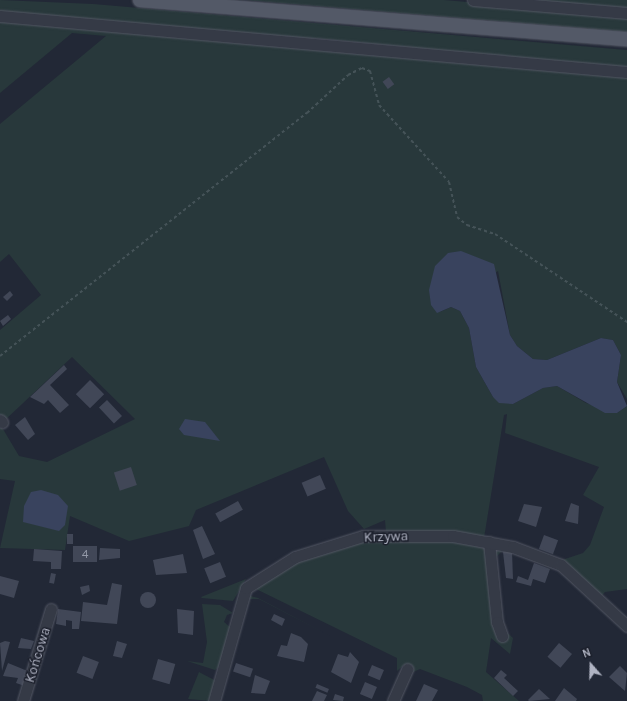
<!DOCTYPE html>
<html>
<head>
<meta charset="utf-8">
<style>
  body { margin:0 }
  #map { position:relative; width:627px; height:701px; overflow:hidden; background:#222836; font-family:Karla,sans-serif }
  div>[style] { position:absolute }
  [style*='--x'] { left:calc(var(--x)*1px); top:calc(var(--y)*1px); width:calc(var(--w)*1px); rotate:calc(var(--a)*1deg) }
  .green>* { inset:0; background:#28383b }
  .water>* { inset:0; background:#39435e }
  .building>* { inset:0; background:#414757; transform-origin:0 0 }
  .round { border-radius:50% }
  .path>* { height:2px; margin-top:-1px; transform-origin:0; background:repeating-linear-gradient(90deg,#455358 0 3px,transparent 0 6px) }
  .roads { filter:drop-shadow(0 0 1px #535764) drop-shadow(0 0 1px #535764) }
  .minor>* { height:11px; margin:-5.5px; padding:0 5.5px; transform-origin:5.5px; border-radius:5.5px; background:#353a46 }
  .major>* { height:14px; margin:-7px; padding:0 7px; transform-origin:7px; border-radius:7px; background:#535967 }
  span { translate:-50% -50%; white-space:nowrap; text-align:center; line-height:1.15; -webkit-text-stroke:3px #1b1f2b; paint-order:stroke }
  .number-label { font-size:12px; color:#9499a8 }
  .number-label span { -webkit-text-stroke-width:0 }
  .street-label { font-size:14px; color:#b0b4c3 }
  .north { position:absolute; left:571px; top:645px; width:40px; height:40px; -webkit-text-stroke:3px #1b1f2b; paint-order:stroke; rotate:340deg; font-size:11px; font-weight:700; line-height:16px; text-align:center; color:#b0b4c3 }
  .north::after { content:''; display:block; margin:auto; width:14px; height:18px; background:#b0b4c3; clip-path:polygon(50% 0,100% 100%,50% 72%,0 100%) }
</style>
</head>
<body>
<div id="map">
  <div class="green">
    <div style="clip-path:polygon(0 0,93px 4px,627px 50px,627px 69px,315px 38px,309px 40px,0 13px)"></div>
    <div style="clip-path:polygon(245px 0,444px 0,627px 16px,627px 32px)"></div>
    <div style="clip-path:polygon(511px 0,627px 0,627px 10px)"></div>
    <div style="clip-path:polygon(0 19px,627px 75px,627px 399px,617px 382px,621px 355px,613px 340px,601px 338px,547px 360px,533px 359px,517px 346px,510px 335px,498px 271px,440px 312px,451px 307px,460px 311px,469px 328px,476px 367px,493px 397px,513px 404px,543px 388px,557px 386px,586px 403px,617px 413px,627px 406px,627px 589px,605px 592px,601px 597px,559px 561px,583px 553px,590px 545px,604px 507px,583px 495px,599px 467px,505px 433px,507px 414px,504px 415px,484px 538px,386px 532px,385px 520px,364px 529px,348px 511px,324px 457px,196px 510px,189px 526px,129px 541px,70px 516px,65px 550px,0 548px,15px 481px,0 479px,0 424px,19px 456px,47px 462px,135px 419px,72px 357px,4px 421px,0 416px,0 330px,41px 295px,9px 254px,0 262px,0 124px,106px 36px,72px 33px,0 93px)"></div>
    <div style="clip-path:polygon(398px 537px,484px 542px,496px 626px,504px 641px,508px 637px,499px 622px,492px 553px,500px 547px,509px 548px,555px 565px,589px 593px,627px 630px,555px 566px,503px 550px,496px 557px,504px 630px,513px 638px,510px 654px,491px 638px,486px 672px,519px 701px,483px 701px,482px 695px,467px 687px,420px 669px,411px 673px,404px 665px,397px 671px,397px 658px,252px 587px,275px 570px,313px 553px,364px 538px)"></div>
    <div style="clip-path:polygon(246px 579px,233px 601px,202px 598px,201px 597px)"></div>
    <div style="clip-path:polygon(247px 595px,258px 598px,334px 638px,259px 599px,249px 599px,240px 630px,237px 626px)"></div>
    <div style="clip-path:polygon(202px 604px,220px 605px,233px 613px,227px 615px,224px 622px,230px 627px,219px 667px,215px 670px,187px 661px,203px 663px,207px 642px)"></div>
    <div style="clip-path:polygon(199px 672px,216px 681px,211px 701px,188px 699px)"></div>
  </div>
  <div class="water">
    <div style="clip-path:polygon(461px 251px,494px 264px,510px 335px,517px 346px,533px 359px,547px 360px,601px 338px,613px 340px,621px 355px,617px 382px,627px 406px,617px 413px,605px 413px,557px 386px,543px 388px,513px 404px,499px 403px,493px 397px,476px 367px,469px 328px,460px 311px,451px 307px,437px 313px,431px 305px,429px 290px,435px 266px,448px 253px)"></div>
    <div style="clip-path:polygon(185px 419px,205px 422px,220px 441px,184px 435px,179px 429px)"></div>
    <div style="clip-path:polygon(41px 490px,58px 495px,68px 506px,65px 525px,59px 531px,23px 522px,24px 506px,31px 492px)"></div>
  </div>
  <div class="building">
    <div style="left:389px;top:77px;width:9px;height:8px;rotate:54deg"></div>
    <div style="clip-path:polygon(10px 291px,13px 295px,7px 301px,3px 297px)"></div>
    <div style="clip-path:polygon(8px 315px,11px 319px,3px 326px,0 321px)"></div>
    <div style="clip-path:polygon(64px 365px,67px 369px,50px 385px,69px 405px,60px 413px,48px 400px,44px 404px,30px 397px)"></div>
    <div style="left:90px;top:380px;width:20px;height:20px;rotate:45deg"></div>
    <div style="left:107px;top:400px;width:22px;height:11px;rotate:47deg"></div>
    <div style="clip-path:polygon(25px 417px,35px 434px,28px 440px,15px 425px)"></div>
    <div style="left:131px;top:467px;width:19px;height:18px;rotate:72deg"></div>
    <div style="left:320px;top:475px;width:15px;height:20px;rotate:67deg"></div>
    <div style="left:238px;top:501px;width:10px;height:26px;rotate:61deg"></div>
    <div style="clip-path:polygon(571px 503px,579px 506px,578px 524px,565px 521px)"></div>
    <div style="clip-path:polygon(524px 504px,542px 507px,536px 527px,518px 521px)"></div>
    <div style="clip-path:polygon(202px 526px,215px 554px,203px 559px,193px 530px)"></div>
    <div style="left:67px;top:534px;width:6px;height:10px"></div>
    <div style="left:544px;top:535px;width:15px;height:15px;rotate:20deg"></div>
    <div style="left:97px;top:546px;width:16px;height:24px;rotate:90deg"></div>
    <div style="clip-path:polygon(100px 548px,120px 549px,120px 558px,99px 560px)"></div>
    <div style="clip-path:polygon(34px 549px,62px 551px,61px 569px,51px 569px,51px 562px,33px 561px)"></div>
    <div style="clip-path:polygon(503px 552px,512px 552px,513px 579px,506px 578px)"></div>
    <div style="clip-path:polygon(183px 554px,187px 573px,156px 575px,153px 560px)"></div>
    <div style="left:220px;top:562px;width:16px;height:17px;rotate:68deg"></div>
    <div style="clip-path:polygon(534px 563px,550px 569px,545px 583px,533px 579px,531px 586px,516px 582px,518px 576px,528px 580px)"></div>
    <div style="left:51px;top:573px;width:5px;height:10px;rotate:11deg"></div>
    <div style="clip-path:polygon(0 576px,19px 581px,14px 598px,0 594px)"></div>
    <div style="clip-path:polygon(112px 583px,122px 585px,117px 624px,81px 621px,83px 602px,107px 605px)"></div>
    <div style="clip-path:polygon(89px 585px,90px 591px,82px 595px,80px 587px)"></div>
    <div class="round" style="left:140px;top:592px;width:16px;height:16px"></div>
    <div style="clip-path:polygon(58px 609px,81px 612px,79px 629px,72px 629px,72px 621px,66px 620px,66px 626px,56px 624px)"></div>
    <div style="clip-path:polygon(177px 609px,194px 611px,193px 635px,178px 633px)"></div>
    <div style="clip-path:polygon(274px 614px,285px 619px,282px 626px,271px 620px)"></div>
    <div style="clip-path:polygon(291px 633px,301px 637px,308px 644px,304px 662px,277px 656px,281px 645px,287px 646px)"></div>
    <div style="clip-path:polygon(21px 638px,34px 641px,31px 649px,18px 648px)"></div>
    <div style="clip-path:polygon(5px 641px,10px 642px,2px 671px,0 643px)"></div>
    <div style="clip-path:polygon(117px 641px,127px 644px,122px 658px,113px 656px)"></div>
    <div style="left:559px;top:643px;width:17px;height:18px;rotate:40deg"></div>
    <div style="clip-path:polygon(350px 652px,359px 662px,351px 683px,331px 672px,338px 654px,348px 657px)"></div>
    <div style="left:83px;top:656px;width:17px;height:18px;rotate:21deg"></div>
    <div style="left:158px;top:659px;width:18px;height:21px;rotate:16deg"></div>
    <div style="clip-path:polygon(8px 663px,30px 672px,25px 686px,16px 683px,18px 678px,3px 676px)"></div>
    <div style="left:236px;top:663px;width:18px;height:9px;rotate:19deg"></div>
    <div style="left:372px;top:665px;width:13px;height:11px;rotate:23deg"></div>
    <div style="clip-path:polygon(620px 666px,627px 673px,625px 691px,609px 677px)"></div>
    <div style="clip-path:polygon(501px 670px,507px 675px,504px 678px,518px 691px,513px 696px,494px 678px)"></div>
    <div style="clip-path:polygon(255px 675px,270px 681px,265px 694px,251px 693px)"></div>
    <div style="left:365px;top:682px;width:13px;height:13px;rotate:23deg"></div>
    <div style="left:317px;top:684px;width:13px;height:4px;rotate:23deg"></div>
    <div style="clip-path:polygon(424px 684px,438px 690px,432px 701px,416px 701px)"></div>
    <div style="clip-path:polygon(564px 688px,577px 699px,576px 701px,555px 701px)"></div>
    <div style="clip-path:polygon(539px 689px,550px 699px,529px 701px,528px 700px)"></div>
    <div style="clip-path:polygon(317px 691px,327px 695px,324px 701px,312px 701px)"></div>
    <div style="clip-path:polygon(335px 694px,344px 697px,343px 701px,333px 700px)"></div>
  </div>
  <div class="path">
    <div style="--x:0;--y:356;--w:392;--a:-38.4"></div>
    <div style="--x:307;--y:113;--w:56;--a:-42.8"></div>
    <div style="--x:348;--y:75;--w:16;--a:-27"></div>
    <div style="--x:362;--y:68;--w:9;--a:21"></div>
    <div style="--x:370;--y:71;--w:35;--a:75"></div>
    <div style="--x:379;--y:105;--w:104;--a:47.7"></div>
    <div style="--x:449;--y:182;--w:36;--a:77"></div>
    <div style="--x:457;--y:217;--w:13;--a:39"></div>
    <div style="--x:467;--y:225;--w:29;--a:18"></div>
    <div style="--x:495;--y:234;--w:159;--a:33.7"></div>
  </div>
  <div class="roads">
    <div class="minor">
      <div style="--x:473;--y:0;--w:155;--a:4.8"></div>
      <div style="--x:0;--y:16;--w:629;--a:5.1"></div>
      <div style="--x:0;--y:420;--w:3;--a:45"></div>
      <div style="--x:489;--y:542;--w:80;--a:84.3"></div>
      <div style="--x:497;--y:622;--w:15;--a:70"></div>
      <div style="--x:23;--y:701;--w:96;--a:-73.1"></div>
      <div style="--x:214;--y:701;--w:117;--a:-74.2"></div>
      <div style="--x:246;--y:588;--w:58;--a:-32.3"></div>
      <div style="--x:295;--y:557;--w:71;--a:-17.2"></div>
      <div style="--x:363;--y:536;--w:90;--a:0"></div>
      <div style="--x:453;--y:536;--w:61;--a:10.4"></div>
      <div style="--x:513;--y:547;--w:51;--a:20.6"></div>
      <div style="--x:561;--y:565;--w:90;--a:42.7"></div>
      <div style="--x:393;--y:701;--w:35;--a:-66"></div>
    </div>
    <div class="major">
      <div style="--x:140;--y:0;--w:489;--a:4.6"></div>
    </div>
  </div>
  <div class="number-label">
    <span style="left:85px;top:555px">4</span>
  </div>
  <div class="street-label">
    <span style="left:386px;top:537px;rotate:-2deg">Krzywa</span>
    <span style="left:38px;top:655px;rotate:-73deg">Końcowa</span>
  </div>
  <div class="north">N</div>
</div>
</body>
</html>
